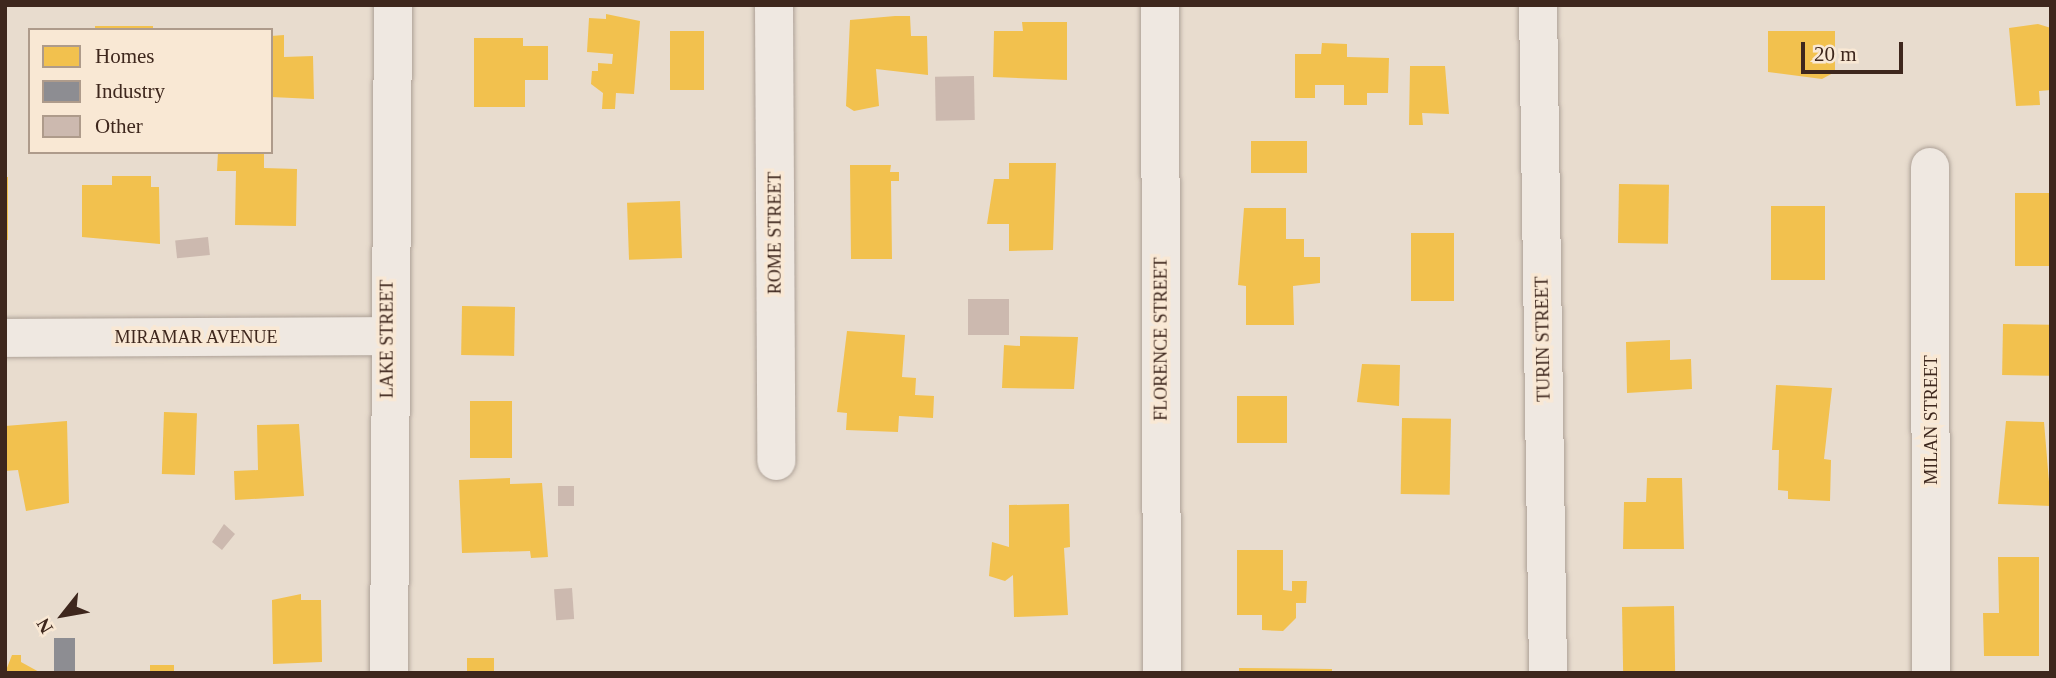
<!DOCTYPE html>
<html>
<head>
<meta charset="utf-8">
<style>
  body { margin:0 }
  #map { position:relative; width:2056px; height:678px; overflow:hidden; background:#e8dcce; font-family:"Times New Roman",serif }
  div>[style] { position:absolute }
  [style*='--x'] { left:calc(var(--x)*1px); top:calc(var(--y)*1px); width:calc(var(--w)*1px); rotate:calc(var(--a)*1deg) }
  .homes>* { inset:0; background:#f2c14e; transform-origin:0 0 }
  .industry>* { inset:0; background:#8d8d92; transform-origin:0 0 }
  .building>* { inset:0; background:#ccb9af; transform-origin:0 0 }
  .roads { filter:drop-shadow(0 0 2px #ada197) drop-shadow(0 0 2px #ada197) }
  .minor>* { height:38px; margin:-19px; padding:0 19px; transform-origin:19px; border-radius:19px; background:#efe8e1 }
  span { translate:-50% -50%; white-space:nowrap; text-align:center; line-height:1.15; -webkit-text-stroke:7px #f9e8d4; paint-order:stroke }
  .street-label { font-size:18px; color:#3e271d }
  .frame { position:absolute; inset:0; border:7px solid #3e271d; pointer-events:none }
  .legend { position:absolute; left:28px; top:28px; width:245px; height:126px; box-sizing:border-box; background:#f9e8d4; border:2px solid #ae9b8b; margin:0; padding:9px 12px; list-style:none; font-size:21px; color:#3e271d }
  .legend li { display:flex; align-items:center; gap:14px; height:35px }
  .legend b { width:35px; border:2px solid #ae9b8b }
  .north { position:absolute; left:28px; top:580px; width:70px; height:70px; -webkit-text-stroke:5px #f9e8d4; paint-order:stroke; rotate:239deg; font-size:19px; font-weight:700; line-height:28px; text-align:center; color:#3e271d }
  .north::after { content:''; display:block; margin:auto; width:24px; height:32px; background:#3e271d; clip-path:polygon(50% 0,100% 100%,50% 72%,0 100%) }
  .scale { position:absolute; left:1801px; top:42px; width:102px; height:32px; box-sizing:border-box; border:4px solid #3e271d; border-top:0; padding-left:9px; font-size:21px; line-height:24px; white-space:nowrap; color:#3e271d; -webkit-text-stroke:5px #f9e8d4; paint-order:stroke }
</style>
</head>
<body>
<div id="map">
  <div class="homes">
    <div style="clip-path:polygon(606px 14px,640px 21px,634px 94px,616px 93px,615px 109px,602px 109px,603px 93px,591px 84px,592px 71px,598px 71px,598px 63px,612px 64px,613px 54px,587px 52px,589px 18px,606px 19px)"></div>
    <div style="clip-path:polygon(895px 16px,910px 16px,911px 36px,927px 36px,928px 75px,876px 69px,879px 106px,854px 111px,846px 106px,850px 20px)"></div>
    <div style="clip-path:polygon(1022px 22px,1067px 22px,1067px 80px,993px 77px,994px 31px,1023px 31px)"></div>
    <div style="clip-path:polygon(2038px 24px,2051px 28px,2051px 90px,2039px 91px,2040px 105px,2016px 106px,2009px 28px)"></div>
    <div style="left:95px;top:26px;width:58px;height:4px"></div>
    <div style="left:704px;top:31px;width:59px;height:34px;rotate:90deg"></div>
    <div style="clip-path:polygon(1768px 31px,1835px 31px,1835px 72px,1822px 79px,1768px 72px)"></div>
    <div style="clip-path:polygon(284px 35px,284px 57px,313px 56px,314px 99px,271px 97px,271px 36px)"></div>
    <div style="clip-path:polygon(474px 38px,523px 38px,523px 46px,548px 46px,548px 80px,525px 80px,525px 107px,474px 107px)"></div>
    <div style="clip-path:polygon(1322px 43px,1347px 44px,1347px 57px,1389px 58px,1388px 93px,1367px 93px,1367px 105px,1344px 105px,1344px 85px,1315px 85px,1315px 98px,1295px 98px,1295px 54px,1321px 54px)"></div>
    <div style="clip-path:polygon(1410px 66px,1445px 66px,1449px 114px,1422px 113px,1423px 125px,1409px 125px)"></div>
    <div style="left:1251px;top:141px;width:56px;height:32px"></div>
    <div style="clip-path:polygon(218px 152px,264px 152px,264px 168px,297px 169px,296px 226px,235px 225px,236px 171px,217px 171px)"></div>
    <div style="clip-path:polygon(1009px 163px,1056px 163px,1053px 250px,1009px 251px,1009px 224px,987px 224px,994px 179px,1009px 179px)"></div>
    <div style="clip-path:polygon(850px 165px,891px 165px,890px 172px,899px 172px,899px 181px,891px 181px,892px 259px,851px 259px)"></div>
    <div style="clip-path:polygon(112px 176px,151px 176px,151px 187px,159px 187px,160px 244px,82px 237px,82px 185px,112px 185px)"></div>
    <div style="left:5px;top:177px;width:3px;height:63px"></div>
    <div style="left:1619px;top:184px;width:50px;height:59px;rotate:1deg"></div>
    <div style="left:2051px;top:193px;width:73px;height:36px;rotate:90deg"></div>
    <div style="left:680px;top:201px;width:57px;height:53px;rotate:88deg"></div>
    <div style="left:1771px;top:206px;width:54px;height:74px"></div>
    <div style="clip-path:polygon(1244px 208px,1286px 208px,1286px 239px,1304px 239px,1304px 257px,1320px 257px,1320px 283px,1293px 286px,1294px 325px,1246px 325px,1246px 286px,1238px 285px)"></div>
    <div style="left:1411px;top:233px;width:43px;height:68px"></div>
    <div style="left:462px;top:306px;width:53px;height:49px;rotate:1deg"></div>
    <div style="left:2003px;top:324px;width:48px;height:51px;rotate:1deg"></div>
    <div style="clip-path:polygon(847px 331px,905px 335px,902px 377px,916px 378px,915px 395px,934px 396px,933px 418px,899px 416px,898px 432px,846px 430px,847px 413px,837px 412px)"></div>
    <div style="clip-path:polygon(1020px 336px,1078px 337px,1074px 389px,1002px 388px,1004px 345px,1020px 346px)"></div>
    <div style="clip-path:polygon(1670px 340px,1670px 360px,1691px 359px,1692px 389px,1627px 393px,1626px 342px)"></div>
    <div style="clip-path:polygon(1362px 364px,1400px 365px,1399px 406px,1357px 402px)"></div>
    <div style="clip-path:polygon(1776px 385px,1832px 388px,1824px 459px,1831px 460px,1830px 501px,1788px 499px,1788px 491px,1778px 490px,1779px 450px,1772px 450px)"></div>
    <div style="left:1237px;top:396px;width:50px;height:47px"></div>
    <div style="left:470px;top:401px;width:42px;height:57px"></div>
    <div style="left:164px;top:412px;width:33px;height:62px;rotate:2deg"></div>
    <div style="left:1402px;top:418px;width:49px;height:76px;rotate:1deg"></div>
    <div style="clip-path:polygon(67px 421px,69px 503px,26px 511px,18px 470px,5px 471px,5px 426px)"></div>
    <div style="clip-path:polygon(2006px 421px,2044px 422px,2051px 506px,1998px 504px)"></div>
    <div style="clip-path:polygon(299px 424px,304px 496px,235px 500px,234px 471px,258px 470px,257px 425px)"></div>
    <div style="clip-path:polygon(510px 478px,510px 484px,542px 483px,548px 557px,531px 558px,530px 551px,462px 553px,459px 480px)"></div>
    <div style="clip-path:polygon(1647px 478px,1682px 478px,1684px 549px,1623px 549px,1624px 502px,1646px 502px)"></div>
    <div style="clip-path:polygon(1069px 504px,1070px 547px,1064px 548px,1068px 615px,1014px 617px,1013px 575px,1005px 581px,989px 576px,992px 542px,1009px 547px,1009px 505px)"></div>
    <div style="clip-path:polygon(1237px 550px,1283px 550px,1283px 590px,1292px 591px,1292px 581px,1307px 581px,1306px 603px,1296px 603px,1296px 618px,1283px 631px,1262px 630px,1262px 615px,1237px 615px)"></div>
    <div style="clip-path:polygon(1998px 557px,2039px 557px,2039px 656px,1984px 656px,1983px 613px,1999px 613px)"></div>
    <div style="clip-path:polygon(301px 594px,301px 600px,321px 600px,322px 662px,273px 664px,272px 600px)"></div>
    <div style="left:1674px;top:606px;width:67px;height:52px;rotate:89deg"></div>
    <div style="clip-path:polygon(12px 655px,21px 655px,21px 662px,41px 673px,5px 673px)"></div>
    <div style="left:467px;top:658px;width:27px;height:15px"></div>
    <div style="left:150px;top:665px;width:24px;height:8px"></div>
    <div style="clip-path:polygon(1239px 668px,1332px 669px,1332px 673px,1239px 673px)"></div>
  </div>
  <div class="industry">
    <div style="left:54px;top:638px;width:21px;height:33px"></div>
  </div>
  <div class="building">
    <div style="left:974px;top:76px;width:44px;height:39px;rotate:89deg"></div>
    <div style="left:208px;top:237px;width:18px;height:33px;rotate:84deg"></div>
    <div style="left:968px;top:299px;width:41px;height:36px"></div>
    <div style="left:558px;top:486px;width:16px;height:20px"></div>
    <div style="clip-path:polygon(224px 524px,235px 534px,222px 550px,212px 542px)"></div>
    <div style="left:572px;top:588px;width:31px;height:18px;rotate:86deg"></div>
  </div>
  <div class="roads">
    <div class="minor">
      <div style="--x:774;--y:5;--w:456;--a:89.7"></div>
      <div style="--x:1160;--y:5;--w:668;--a:89.83"></div>
      <div style="--x:1538;--y:5;--w:668;--a:89.14"></div>
      <div style="--x:1930;--y:167;--w:506;--a:89.89"></div>
      <div style="--x:5;--y:338;--w:382;--a:-0.3"></div>
      <div style="--x:389;--y:673;--w:668;--a:-89.66"></div>
    </div>
  </div>
  <div class="street-label">
    <span style="left:775px;top:233px;rotate:-90deg">ROME STREET</span>
    <span style="left:196px;top:337px">MIRAMAR AVENUE</span>
    <span style="left:387px;top:339px;rotate:-90deg">LAKE STREET</span>
    <span style="left:1161px;top:339px;rotate:-90deg">FLORENCE STREET</span>
    <span style="left:1543px;top:339px;rotate:-91deg">TURIN STREET</span>
    <span style="left:1931px;top:420px;rotate:-90deg">MILAN STREET</span>
  </div>
  <div class="frame"></div>
  <ul class="legend">
  <li><b style="height:19px;background:#f2c14e"></b>Homes</li>
  <li><b style="height:19px;background:#8d8d92"></b>Industry</li>
  <li><b style="height:19px;background:#ccb9af"></b>Other</li>
  </ul>
  <div class="north">N</div>
  <div class="scale">20 m</div>
</div>
</body>
</html>
